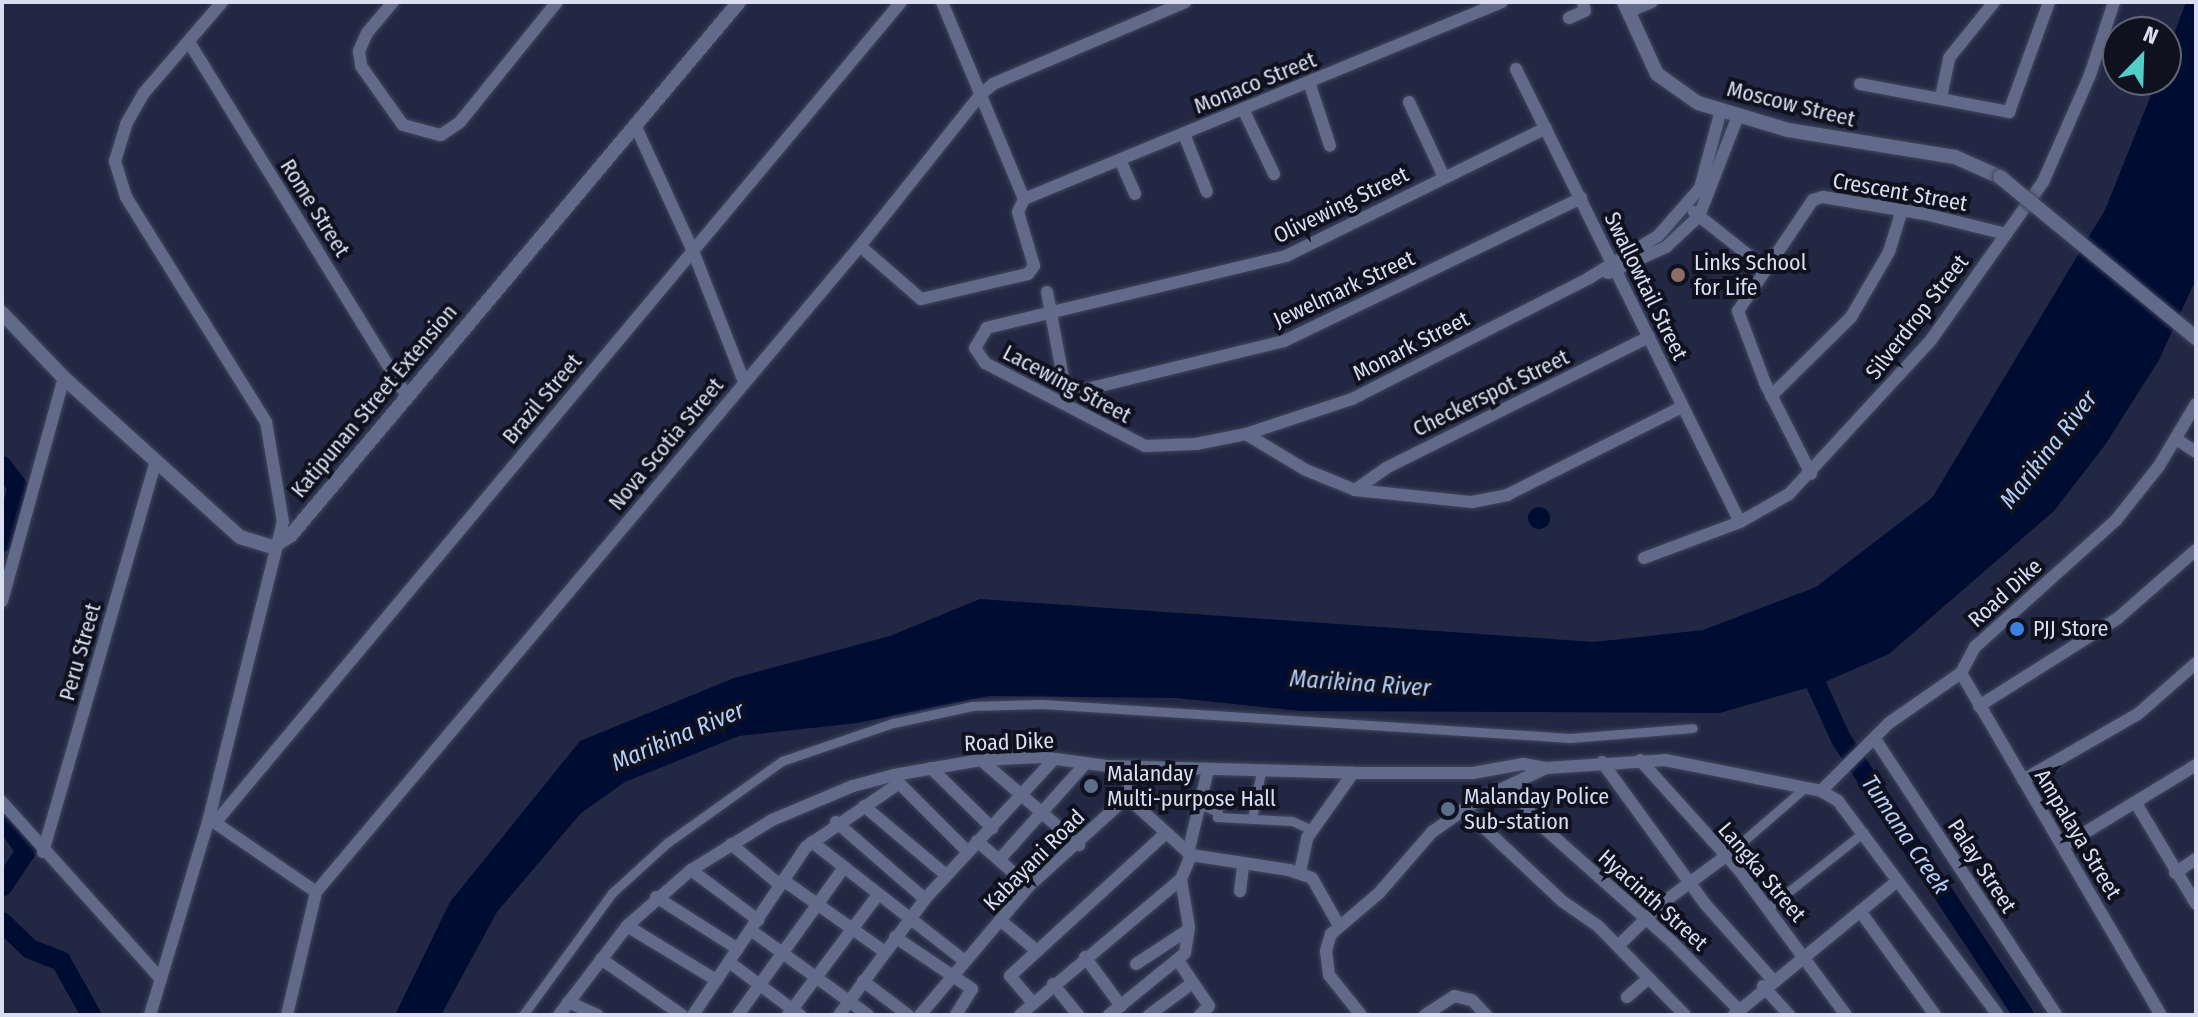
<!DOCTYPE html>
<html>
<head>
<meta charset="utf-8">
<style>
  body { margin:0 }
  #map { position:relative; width:2198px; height:1017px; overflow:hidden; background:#222843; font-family:"Fira Sans Condensed",sans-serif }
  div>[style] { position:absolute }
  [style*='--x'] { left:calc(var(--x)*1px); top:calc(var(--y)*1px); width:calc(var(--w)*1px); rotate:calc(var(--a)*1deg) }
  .water>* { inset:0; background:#000c32 }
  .round { border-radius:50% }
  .river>* { height:20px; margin:-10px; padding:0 10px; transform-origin:10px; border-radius:10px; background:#000c32 }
  .roads { filter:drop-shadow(0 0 2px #41465d) drop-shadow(0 0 2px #41465d) }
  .pedestrian>* { height:9px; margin:-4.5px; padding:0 4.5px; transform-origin:4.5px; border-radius:4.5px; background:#626a89 }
  .minor>* { height:12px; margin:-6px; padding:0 6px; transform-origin:6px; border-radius:6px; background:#626a89 }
  .tertiary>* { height:14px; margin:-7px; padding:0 7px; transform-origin:7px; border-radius:7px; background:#626a89 }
  .bridges { filter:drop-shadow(0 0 2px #41465d) drop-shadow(0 0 2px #41465d) }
  .tertiary-bridge>* { height:14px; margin:-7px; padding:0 7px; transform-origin:7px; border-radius:7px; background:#626a89 }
  .dots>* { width:22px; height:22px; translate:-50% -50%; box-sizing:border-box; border:4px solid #0f121e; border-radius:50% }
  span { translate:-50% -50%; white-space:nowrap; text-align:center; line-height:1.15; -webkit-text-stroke:8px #0f121e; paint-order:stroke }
  .street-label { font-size:22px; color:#d9def0 }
  .poi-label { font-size:22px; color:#d9def0 }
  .left { translate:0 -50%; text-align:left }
  .water-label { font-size:24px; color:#b5cef8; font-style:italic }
  .frame { position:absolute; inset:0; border:4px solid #d9def0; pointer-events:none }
  .north { position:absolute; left:2102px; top:16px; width:80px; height:80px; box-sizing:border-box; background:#0f121e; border:2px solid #606472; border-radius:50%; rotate:23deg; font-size:22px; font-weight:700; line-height:32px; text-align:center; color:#d9def0 }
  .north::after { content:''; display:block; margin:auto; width:28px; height:36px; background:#54cdc8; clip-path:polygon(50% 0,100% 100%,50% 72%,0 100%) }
</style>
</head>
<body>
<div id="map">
  <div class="water">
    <div style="clip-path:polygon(2186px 2px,2196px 2px,2196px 279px,2159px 360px,2105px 445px,2054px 511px,1889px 654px,1820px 684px,1720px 713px,1301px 711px,1176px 698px,990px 696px,857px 723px,739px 736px,625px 782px,581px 813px,497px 912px,441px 1015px,395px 1015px,450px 902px,580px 741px,734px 678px,890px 636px,980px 599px,1594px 642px,1703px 630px,1816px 587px,1932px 498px,2105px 210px,2157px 80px,2166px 80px,2166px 56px)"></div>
    <div class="round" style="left:1528px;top:507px;width:22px;height:22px"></div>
  </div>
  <div class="river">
    <div style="--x:2;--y:466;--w:26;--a:53"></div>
    <div style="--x:18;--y:487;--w:57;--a:106.2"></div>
    <div style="--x:1806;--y:662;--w:85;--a:65.6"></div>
    <div style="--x:1841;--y:739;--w:331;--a:56.5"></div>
    <div style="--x:2;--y:817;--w:42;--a:54.8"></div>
    <div style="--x:26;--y:851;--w:43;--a:123.7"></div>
    <div style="--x:2;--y:922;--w:39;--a:44"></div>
    <div style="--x:30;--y:949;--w:33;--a:21"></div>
    <div style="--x:61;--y:961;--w:62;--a:60.9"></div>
  </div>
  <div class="roads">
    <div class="pedestrian">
      <div style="--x:1202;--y:805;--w:17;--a:24"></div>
      <div style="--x:1218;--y:812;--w:5;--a:101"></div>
      <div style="--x:1217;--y:817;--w:75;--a:3.1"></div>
      <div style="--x:1292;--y:821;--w:22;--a:24"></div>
      <div style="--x:1252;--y:819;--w:49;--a:-79.4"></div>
      <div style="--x:1726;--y:856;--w:99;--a:-40.9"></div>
      <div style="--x:1768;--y:908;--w:122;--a:-38.4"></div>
      <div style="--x:523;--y:1015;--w:151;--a:-53.9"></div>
      <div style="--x:612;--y:893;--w:74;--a:-42.3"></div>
      <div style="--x:667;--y:843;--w:141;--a:-35.5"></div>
      <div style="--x:782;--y:761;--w:117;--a:-18.9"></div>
      <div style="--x:893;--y:723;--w:81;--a:-12.1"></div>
      <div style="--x:972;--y:706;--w:70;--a:-1.6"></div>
      <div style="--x:1042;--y:704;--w:529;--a:3.68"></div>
      <div style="--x:1570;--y:738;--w:123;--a:-4.6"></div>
    </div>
    <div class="minor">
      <div style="--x:393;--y:2;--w:40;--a:130"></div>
      <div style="--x:367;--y:33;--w:20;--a:114"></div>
      <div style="--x:359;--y:51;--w:15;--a:82"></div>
      <div style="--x:361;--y:66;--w:72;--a:54.6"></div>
      <div style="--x:403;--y:125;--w:39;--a:15"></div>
      <div style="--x:441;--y:135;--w:23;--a:-34"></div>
      <div style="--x:460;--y:122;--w:154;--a:-51.1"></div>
      <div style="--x:942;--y:2;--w:213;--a:67.4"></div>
      <div style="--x:1628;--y:12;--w:26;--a:-23"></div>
      <div style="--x:1569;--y:18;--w:17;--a:-24"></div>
      <div style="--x:1585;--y:11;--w:9;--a:-103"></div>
      <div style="--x:189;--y:42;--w:416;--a:58.4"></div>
      <div style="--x:1516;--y:69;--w:505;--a:63.69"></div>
      <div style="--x:1309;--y:82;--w:67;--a:71.8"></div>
      <div style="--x:1860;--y:84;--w:152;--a:10.6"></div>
      <div style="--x:2009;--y:112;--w:117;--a:-70"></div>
      <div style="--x:1941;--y:97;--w:40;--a:-78"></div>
      <div style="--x:1949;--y:58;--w:72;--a:-51.2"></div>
      <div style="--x:1409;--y:102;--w:83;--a:65"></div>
      <div style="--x:1243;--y:109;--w:72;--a:64.5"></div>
      <div style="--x:635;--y:125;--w:139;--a:65.3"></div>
      <div style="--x:693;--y:251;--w:141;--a:68.7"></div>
      <div style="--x:1546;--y:128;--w:290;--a:153.8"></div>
      <div style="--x:1286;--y:256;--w:308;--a:166.5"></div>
      <div style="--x:987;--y:328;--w:23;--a:121"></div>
      <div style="--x:975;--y:348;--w:18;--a:56"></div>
      <div style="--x:985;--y:363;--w:180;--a:27.4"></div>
      <div style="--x:1145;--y:446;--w:51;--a:-2.2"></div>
      <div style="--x:1196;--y:444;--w:51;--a:-11.3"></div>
      <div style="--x:1246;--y:434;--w:112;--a:-18.3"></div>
      <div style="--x:1352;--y:399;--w:266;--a:-27"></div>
      <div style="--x:1589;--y:278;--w:81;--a:-31.3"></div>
      <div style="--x:1658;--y:236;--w:64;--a:-48.8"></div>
      <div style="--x:1700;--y:188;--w:81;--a:-74.9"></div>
      <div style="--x:1184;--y:134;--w:62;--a:68.4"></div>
      <div style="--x:1120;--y:160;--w:37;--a:66"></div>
      <div style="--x:1024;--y:199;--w:517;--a:-22.4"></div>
      <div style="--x:1694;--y:212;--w:92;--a:38.4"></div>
      <div style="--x:860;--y:246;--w:81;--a:41"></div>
      <div style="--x:921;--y:299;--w:110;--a:-13.2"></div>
      <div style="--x:1028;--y:274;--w:10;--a:-53"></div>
      <div style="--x:1034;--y:266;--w:56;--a:-106.5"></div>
      <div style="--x:1018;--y:212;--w:14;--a:-65"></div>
      <div style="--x:1608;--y:273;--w:64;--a:-24.1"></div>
      <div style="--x:1666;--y:247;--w:45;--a:-43.2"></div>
      <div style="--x:1699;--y:216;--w:107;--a:-68.7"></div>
      <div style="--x:1047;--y:292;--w:109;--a:79.4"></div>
      <div style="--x:1067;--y:394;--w:223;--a:-13.7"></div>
      <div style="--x:1284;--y:341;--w:330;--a:-25.7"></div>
      <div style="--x:1771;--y:396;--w:112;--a:-44.6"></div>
      <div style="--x:1851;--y:317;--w:75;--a:-59.7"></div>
      <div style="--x:1889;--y:252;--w:44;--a:-72.8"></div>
      <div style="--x:1246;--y:434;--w:70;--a:31"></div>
      <div style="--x:1306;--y:470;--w:53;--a:22.2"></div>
      <div style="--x:1355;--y:490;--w:118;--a:5.9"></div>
      <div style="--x:1472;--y:502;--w:36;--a:-11"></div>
      <div style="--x:1507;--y:495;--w:196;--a:-26.7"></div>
      <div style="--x:2176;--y:439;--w:24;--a:33"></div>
      <div style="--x:1811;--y:474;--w:102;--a:-116.8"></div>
      <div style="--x:1765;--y:383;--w:77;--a:-110.6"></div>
      <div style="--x:1738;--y:311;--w:134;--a:-56"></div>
      <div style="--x:1813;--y:200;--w:10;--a:-17"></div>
      <div style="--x:1823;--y:197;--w:103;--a:9.5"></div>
      <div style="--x:1925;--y:214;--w:83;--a:13.9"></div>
      <div style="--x:1355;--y:490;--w:38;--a:-35"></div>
      <div style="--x:1386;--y:468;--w:294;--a:-26.5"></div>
      <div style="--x:1644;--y:558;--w:103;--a:-20.6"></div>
      <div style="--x:1740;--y:522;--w:56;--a:-29.7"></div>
      <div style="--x:1789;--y:494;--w:209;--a:-47.3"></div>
      <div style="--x:1931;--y:340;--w:194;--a:-54.7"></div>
      <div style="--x:2043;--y:182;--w:117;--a:-66.3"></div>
      <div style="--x:2090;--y:75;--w:77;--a:-71.8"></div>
      <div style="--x:2;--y:601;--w:231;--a:-74.5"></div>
      <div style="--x:1961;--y:673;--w:396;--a:59.7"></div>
      <div style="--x:1979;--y:706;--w:165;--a:-32.3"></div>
      <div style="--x:2118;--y:618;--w:103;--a:-41.1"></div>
      <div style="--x:1875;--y:739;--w:330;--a:56.7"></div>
      <div style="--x:981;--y:760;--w:130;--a:40.9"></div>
      <div style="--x:1640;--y:760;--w:148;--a:48"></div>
      <div style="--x:1739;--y:870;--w:180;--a:53.6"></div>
      <div style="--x:1602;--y:762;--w:177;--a:54"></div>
      <div style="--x:1706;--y:905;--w:99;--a:48.3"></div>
      <div style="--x:931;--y:768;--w:86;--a:44.5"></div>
      <div style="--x:896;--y:780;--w:100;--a:45"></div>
      <div style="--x:2023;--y:780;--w:133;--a:-29.9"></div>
      <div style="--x:2138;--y:714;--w:77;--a:-41.3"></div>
      <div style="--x:1512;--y:784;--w:41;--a:57.8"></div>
      <div style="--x:1534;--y:819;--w:185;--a:41.7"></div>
      <div style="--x:1672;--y:942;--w:95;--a:45.4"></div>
      <div style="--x:1821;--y:791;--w:96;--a:-45"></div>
      <div style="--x:1889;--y:723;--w:88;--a:-34.8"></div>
      <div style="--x:1961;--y:673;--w:30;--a:-62"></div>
      <div style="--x:1975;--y:647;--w:190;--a:-42"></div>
      <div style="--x:2116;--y:520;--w:69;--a:-51.5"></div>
      <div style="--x:2159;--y:466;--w:72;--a:-59.2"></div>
      <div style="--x:1127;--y:797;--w:86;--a:42.2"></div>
      <div style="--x:1191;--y:855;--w:99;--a:8.7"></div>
      <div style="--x:1289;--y:870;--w:24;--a:19"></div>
      <div style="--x:1312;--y:878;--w:53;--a:60.5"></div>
      <div style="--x:2;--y:802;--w:237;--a:48.1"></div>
      <div style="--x:2137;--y:805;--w:115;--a:59.2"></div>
      <div style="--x:864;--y:806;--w:107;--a:40.1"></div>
      <div style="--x:1464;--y:809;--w:134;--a:43.2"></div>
      <div style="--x:1562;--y:901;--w:44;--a:34.8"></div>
      <div style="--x:1598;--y:926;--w:124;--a:45.7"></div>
      <div style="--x:211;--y:820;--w:127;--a:34.4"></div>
      <div style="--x:836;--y:822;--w:118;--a:40.9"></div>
      <div style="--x:215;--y:823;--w:1070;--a:-50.12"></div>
      <div style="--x:977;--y:841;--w:69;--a:40.9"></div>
      <div style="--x:812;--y:842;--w:194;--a:37.9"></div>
      <div style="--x:731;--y:844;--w:64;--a:39.9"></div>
      <div style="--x:2063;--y:846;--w:156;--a:-31.3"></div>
      <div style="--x:43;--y:852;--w:405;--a:-73.9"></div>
      <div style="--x:1188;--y:853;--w:85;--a:-76.5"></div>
      <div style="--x:999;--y:860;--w:130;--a:-48.1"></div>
      <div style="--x:691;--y:870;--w:84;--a:36.7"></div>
      <div style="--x:1300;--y:872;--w:35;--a:-78"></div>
      <div style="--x:1307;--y:838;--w:80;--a:-54.7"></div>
      <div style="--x:2175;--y:873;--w:25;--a:-34"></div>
      <div style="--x:783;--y:880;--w:125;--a:35.2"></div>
      <div style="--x:1240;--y:891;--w:26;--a:-83"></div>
      <div style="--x:656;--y:897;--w:97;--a:32.4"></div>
      <div style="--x:1860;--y:911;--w:128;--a:54.2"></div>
      <div style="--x:1000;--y:920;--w:47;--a:39.8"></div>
      <div style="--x:627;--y:926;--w:104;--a:31.2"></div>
      <div style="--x:752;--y:931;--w:143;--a:35.9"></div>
      <div style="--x:895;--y:937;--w:93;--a:34"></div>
      <div style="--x:972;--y:989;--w:31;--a:122"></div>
      <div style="--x:1618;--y:946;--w:60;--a:-44.3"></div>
      <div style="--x:1661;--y:904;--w:81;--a:-36.4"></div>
      <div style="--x:1085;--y:957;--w:61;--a:53.7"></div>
      <div style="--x:601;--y:959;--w:98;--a:34.7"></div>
      <div style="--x:729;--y:962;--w:89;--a:36.7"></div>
      <div style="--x:1179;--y:962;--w:53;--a:55.7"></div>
      <div style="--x:1209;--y:1006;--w:13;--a:135"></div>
      <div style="--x:1136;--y:964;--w:62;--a:-33.2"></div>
      <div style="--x:863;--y:981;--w:56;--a:37.1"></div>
      <div style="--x:1053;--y:984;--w:40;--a:51"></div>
      <div style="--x:1763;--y:986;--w:39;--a:48"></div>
      <div style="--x:1627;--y:997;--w:29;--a:-41"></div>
      <div style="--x:568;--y:1002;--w:32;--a:24"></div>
      <div style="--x:1032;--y:1002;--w:34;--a:-130"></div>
      <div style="--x:1010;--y:976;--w:212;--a:-42.5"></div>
      <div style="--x:150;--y:1015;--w:206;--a:-73.3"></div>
      <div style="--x:209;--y:818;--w:305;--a:-76"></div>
      <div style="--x:283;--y:522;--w:101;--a:-99.6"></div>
      <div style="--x:266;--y:422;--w:265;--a:-121.9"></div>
      <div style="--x:126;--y:197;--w:38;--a:-107"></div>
      <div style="--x:115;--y:161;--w:39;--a:-73"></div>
      <div style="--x:126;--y:124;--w:34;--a:-60"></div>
      <div style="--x:143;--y:94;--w:121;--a:-49.3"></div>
      <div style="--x:287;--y:1015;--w:126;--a:-76.7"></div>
      <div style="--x:316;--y:892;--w:845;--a:-49.9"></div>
      <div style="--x:860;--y:246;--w:193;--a:-51.5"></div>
      <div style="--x:980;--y:95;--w:17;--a:-40"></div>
      <div style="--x:993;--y:84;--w:209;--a:-23.1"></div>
      <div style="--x:559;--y:1015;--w:112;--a:-52.6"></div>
      <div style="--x:627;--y:926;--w:85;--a:-41.2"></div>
      <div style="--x:691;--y:870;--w:95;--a:-31.7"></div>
      <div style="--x:772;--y:820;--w:88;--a:-22.8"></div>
      <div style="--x:853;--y:786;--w:42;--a:-15"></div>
      <div style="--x:894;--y:775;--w:88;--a:-9.8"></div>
      <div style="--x:981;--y:760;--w:60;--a:-2.9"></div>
      <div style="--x:1041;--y:757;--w:68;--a:7.7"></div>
      <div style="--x:1108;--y:766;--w:245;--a:1.6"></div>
      <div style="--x:1353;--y:773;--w:120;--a:0"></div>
      <div style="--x:1473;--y:773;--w:51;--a:-10.2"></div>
      <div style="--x:1523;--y:764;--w:23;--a:10"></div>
      <div style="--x:693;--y:1015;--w:202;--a:-56.1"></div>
      <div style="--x:806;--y:847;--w:112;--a:-34.4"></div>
      <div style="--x:738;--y:1015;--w:180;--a:-54.3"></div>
      <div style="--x:788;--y:1015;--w:149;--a:-53.2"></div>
      <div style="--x:839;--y:1015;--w:144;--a:-53.4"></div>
      <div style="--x:925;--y:899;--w:190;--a:-47.3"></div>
      <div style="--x:920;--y:1015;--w:169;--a:-49.8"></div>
      <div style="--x:1029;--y:886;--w:132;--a:-42.2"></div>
      <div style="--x:1127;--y:797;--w:32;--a:-74"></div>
      <div style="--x:1020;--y:1015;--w:211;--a:-40.2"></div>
      <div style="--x:1109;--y:1015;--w:98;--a:-39.2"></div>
      <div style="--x:1185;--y:953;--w:26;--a:-81"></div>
      <div style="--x:1189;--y:927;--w:49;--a:-99.5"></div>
      <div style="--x:1181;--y:879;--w:26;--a:-67"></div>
      <div style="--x:1149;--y:1015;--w:52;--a:-36.4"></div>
      <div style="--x:1361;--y:1015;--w:51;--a:-128.7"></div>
      <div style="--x:1329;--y:975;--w:24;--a:-97"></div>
      <div style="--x:1326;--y:951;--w:18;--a:-74"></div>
      <div style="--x:1331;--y:934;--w:63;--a:-40.5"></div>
      <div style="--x:1379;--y:893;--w:81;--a:-49"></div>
      <div style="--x:1432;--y:832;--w:56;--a:-34.8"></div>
      <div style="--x:1478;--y:800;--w:75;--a:-25.2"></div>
      <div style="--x:1546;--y:768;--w:119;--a:-3.8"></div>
      <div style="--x:1665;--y:760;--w:159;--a:11.2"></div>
      <div style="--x:1821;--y:791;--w:20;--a:30"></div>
      <div style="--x:1838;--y:801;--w:267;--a:53.2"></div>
      <div style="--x:1425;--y:1015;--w:35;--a:-33"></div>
      <div style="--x:1454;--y:996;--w:18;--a:13"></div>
      <div style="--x:1472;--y:1000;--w:21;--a:47"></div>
      <div style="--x:1734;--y:1015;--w:211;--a:-39.4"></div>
    </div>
    <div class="tertiary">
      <div style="--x:1624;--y:2;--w:79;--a:65.4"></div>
      <div style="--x:1657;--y:74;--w:50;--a:35.3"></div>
      <div style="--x:1698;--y:103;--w:94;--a:16.7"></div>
      <div style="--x:1788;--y:130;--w:169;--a:9.2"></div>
      <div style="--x:1955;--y:157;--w:49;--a:24"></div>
      <div style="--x:2;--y:313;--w:90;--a:46.4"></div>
      <div style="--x:64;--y:378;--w:237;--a:42.1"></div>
      <div style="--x:240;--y:537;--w:34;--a:17"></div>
      <div style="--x:273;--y:547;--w:22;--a:-34"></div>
      <div style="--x:291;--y:535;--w:696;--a:-49.95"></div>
    </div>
  </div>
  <div class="bridges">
    <div class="tertiary-bridge">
      <div style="--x:2000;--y:177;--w:254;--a:39.4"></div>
    </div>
  </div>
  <div class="dots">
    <div style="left:1678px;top:275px;background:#8d6e63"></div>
    <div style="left:2017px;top:629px;background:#3f7fe0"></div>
    <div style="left:1091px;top:786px;background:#5c6f8a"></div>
    <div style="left:1448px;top:809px;background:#5c6f8a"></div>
  </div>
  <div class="street-label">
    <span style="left:1255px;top:83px;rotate:-22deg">Monaco Street</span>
    <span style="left:1791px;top:104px;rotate:14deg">Moscow Street</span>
    <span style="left:1900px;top:192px;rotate:10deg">Crescent Street</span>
    <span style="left:1341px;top:205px;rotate:-26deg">Olivewing Street</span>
    <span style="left:315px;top:208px;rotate:58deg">Rome Street</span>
    <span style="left:1646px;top:286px;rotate:64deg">Swallowtail Street</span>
    <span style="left:1344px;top:289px;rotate:-25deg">Jewelmark Street</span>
    <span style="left:1917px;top:317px;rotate:-52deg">Silverdrop Street</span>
    <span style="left:1411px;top:346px;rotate:-27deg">Monark Street</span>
    <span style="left:1067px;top:384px;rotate:28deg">Lacewing Street</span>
    <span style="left:1491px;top:393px;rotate:-26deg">Checkerspot Street</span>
    <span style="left:542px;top:399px;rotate:-50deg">Brazil Street</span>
    <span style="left:374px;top:401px;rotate:-50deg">Katipunan Street Extension</span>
    <span style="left:666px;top:444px;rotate:-50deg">Nova Scotia Street</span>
    <span style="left:2005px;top:593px;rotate:-42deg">Road Dike</span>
    <span style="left:80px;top:652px;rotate:-74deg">Peru Street</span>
    <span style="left:1009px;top:742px;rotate:-2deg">Road Dike</span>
    <span style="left:2078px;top:834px;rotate:59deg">Ampalaya Street</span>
    <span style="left:1034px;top:860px;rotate:-45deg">Kabayani Road</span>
    <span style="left:1982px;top:866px;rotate:57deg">Palay Street</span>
    <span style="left:1762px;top:872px;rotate:50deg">Langka Street</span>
    <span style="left:1653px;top:900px;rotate:42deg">Hyacinth Street</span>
  </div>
  <div class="poi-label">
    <span class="left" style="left:1694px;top:275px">Links School<br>for Life</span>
    <span class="left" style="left:2033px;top:629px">PJJ Store</span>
    <span class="left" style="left:1107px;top:786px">Malanday<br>Multi-purpose Hall</span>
    <span class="left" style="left:1464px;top:809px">Malanday Police<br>Sub-station</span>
  </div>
  <div class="water-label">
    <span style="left:2049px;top:450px;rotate:-52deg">Marikina River</span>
    <span style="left:1360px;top:684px;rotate:4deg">Marikina River</span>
    <span style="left:678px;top:737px;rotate:-23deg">Marikina River</span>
    <span style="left:1905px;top:835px;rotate:56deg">Tumana Creek</span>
  </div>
  <div class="frame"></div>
  <div class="north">N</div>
</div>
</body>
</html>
